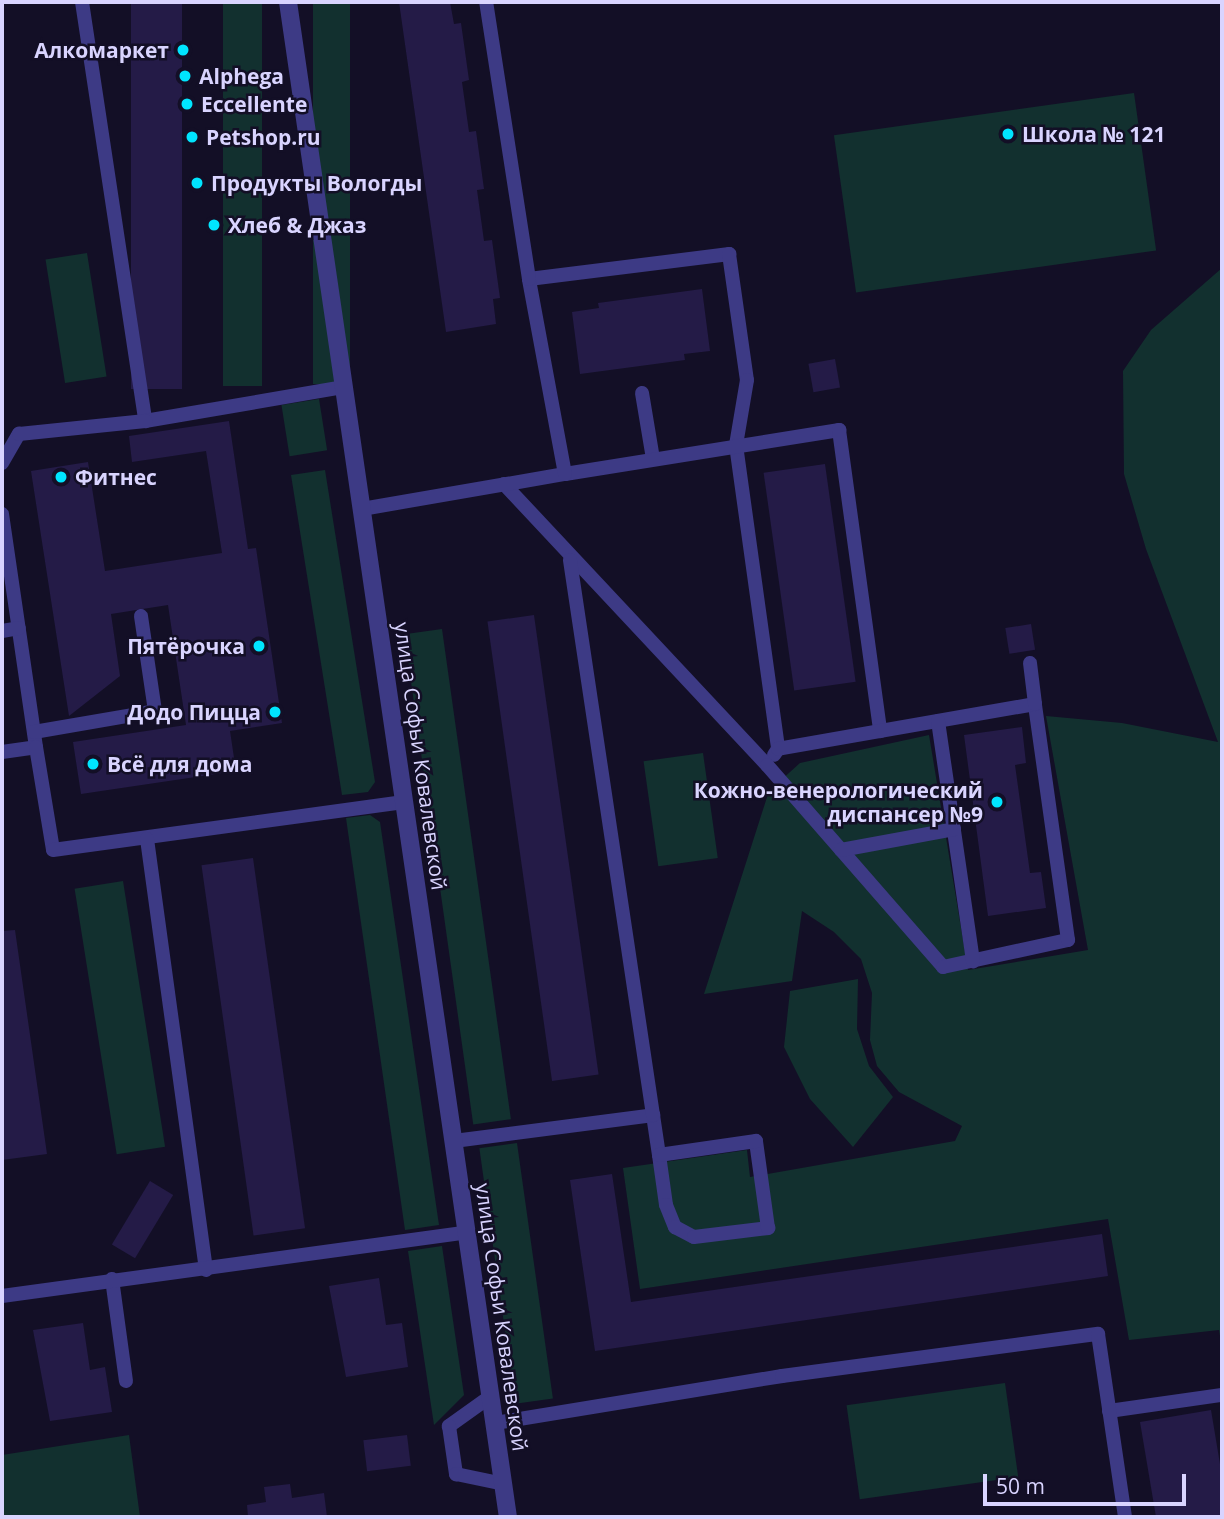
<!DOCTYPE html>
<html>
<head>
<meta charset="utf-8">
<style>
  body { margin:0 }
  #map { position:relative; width:1224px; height:1519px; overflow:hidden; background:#130f26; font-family:"Open Sans",sans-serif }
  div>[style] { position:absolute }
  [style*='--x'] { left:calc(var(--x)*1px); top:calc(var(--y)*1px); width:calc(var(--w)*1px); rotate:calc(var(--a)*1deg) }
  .green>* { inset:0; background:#12302f; transform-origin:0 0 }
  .building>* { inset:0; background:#241b47; transform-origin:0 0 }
  .service>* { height:14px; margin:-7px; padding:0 7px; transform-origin:7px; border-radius:7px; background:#3d3a85 }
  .tertiary>* { height:18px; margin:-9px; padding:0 9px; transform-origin:9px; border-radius:9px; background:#3d3a85 }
  .dots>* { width:19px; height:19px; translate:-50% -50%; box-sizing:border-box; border:4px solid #130f26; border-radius:50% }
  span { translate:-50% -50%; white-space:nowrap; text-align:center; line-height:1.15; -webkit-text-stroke:5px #130f26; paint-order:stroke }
  .poi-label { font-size:21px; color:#d9d4ff; font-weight:700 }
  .right { translate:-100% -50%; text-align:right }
  .left { translate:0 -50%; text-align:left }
  .street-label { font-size:21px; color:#d9d4ff }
  .frame { position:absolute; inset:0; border:4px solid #d9d4ff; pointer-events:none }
  .scale { position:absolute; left:983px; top:1474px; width:203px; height:32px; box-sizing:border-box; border:4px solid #d9d4ff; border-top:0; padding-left:9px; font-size:21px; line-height:24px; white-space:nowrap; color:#d9d4ff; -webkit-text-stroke:5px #130f26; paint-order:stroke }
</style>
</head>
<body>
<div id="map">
  <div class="green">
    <div style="left:223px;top:2px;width:39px;height:384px"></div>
    <div style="left:313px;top:2px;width:37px;height:382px"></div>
    <div style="left:1134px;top:93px;width:159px;height:303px;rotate:82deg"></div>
    <div style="left:87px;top:253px;width:125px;height:42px;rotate:81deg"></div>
    <div style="clip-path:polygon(1222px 268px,1222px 1348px,1219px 1330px,1129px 1340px,1108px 1219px,640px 1289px,623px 1168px,747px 1150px,750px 1177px,955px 1141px,962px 1126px,899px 1092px,877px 1066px,870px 1040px,872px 993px,861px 959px,834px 932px,802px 911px,792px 981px,704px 994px,769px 791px,800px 763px,929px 735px,968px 970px,1088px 950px,1046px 716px,1122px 723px,1218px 742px,1146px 549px,1124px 474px,1123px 371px,1151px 330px)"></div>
    <div style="left:319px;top:399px;width:52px;height:38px;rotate:81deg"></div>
    <div style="clip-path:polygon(325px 470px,375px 782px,368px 792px,342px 795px,291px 475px)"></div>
    <div style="left:442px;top:629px;width:495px;height:38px;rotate:82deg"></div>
    <div style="left:703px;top:753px;width:106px;height:60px;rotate:82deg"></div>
    <div style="clip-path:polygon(370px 815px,380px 822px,439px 1225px,405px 1230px,346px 818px)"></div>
    <div style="left:123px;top:881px;width:269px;height:49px;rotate:81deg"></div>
    <div style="clip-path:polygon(858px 979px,857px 1029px,869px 1066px,893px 1097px,853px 1147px,810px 1099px,784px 1047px,790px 991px)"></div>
    <div style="left:517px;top:1143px;width:258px;height:38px;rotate:82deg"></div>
    <div style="clip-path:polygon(442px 1246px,464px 1395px,434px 1425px,408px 1251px)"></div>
    <div style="left:1005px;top:1383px;width:95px;height:160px;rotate:82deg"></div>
    <div style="clip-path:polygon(129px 1435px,140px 1517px,2px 1517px,2px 1455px)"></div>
  </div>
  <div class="building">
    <div style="left:131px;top:2px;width:51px;height:387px"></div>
    <div style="clip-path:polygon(399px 2px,450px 2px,454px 24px,461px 23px,469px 80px,462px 82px,469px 132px,476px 131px,484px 189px,477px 190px,484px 241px,492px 240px,500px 298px,493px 299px,496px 324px,446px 332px)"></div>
    <div style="clip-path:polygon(702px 289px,710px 351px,684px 354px,685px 360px,580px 374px,572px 312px,599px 308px,598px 303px)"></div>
    <div style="left:835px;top:359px;width:29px;height:27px;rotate:80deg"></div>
    <div style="clip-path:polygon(229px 421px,248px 549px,256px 548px,282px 723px,230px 731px,236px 771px,81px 794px,73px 742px,186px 725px,168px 605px,111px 614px,120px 676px,69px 716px,31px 471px,88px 462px,105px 571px,222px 553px,206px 451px,132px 462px,129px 436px)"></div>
    <div style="left:825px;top:464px;width:220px;height:62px;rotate:82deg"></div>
    <div style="left:534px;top:615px;width:464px;height:47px;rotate:82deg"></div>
    <div style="left:1031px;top:624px;width:26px;height:26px;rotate:81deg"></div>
    <div style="clip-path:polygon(1022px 727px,1026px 763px,1015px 765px,1030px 873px,1041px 872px,1046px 908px,988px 916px,964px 735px)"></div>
    <div style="left:253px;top:858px;width:374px;height:52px;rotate:82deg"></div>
    <div style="clip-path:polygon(15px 930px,47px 1154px,2px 1160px,2px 931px)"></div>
    <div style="clip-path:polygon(612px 1174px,631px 1302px,1102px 1234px,1108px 1276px,595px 1351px,570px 1180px)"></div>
    <div style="left:150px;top:1181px;width:27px;height:74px;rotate:31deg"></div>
    <div style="clip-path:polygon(379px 1278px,386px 1325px,402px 1323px,408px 1367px,346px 1377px,329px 1286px)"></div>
    <div style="clip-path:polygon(83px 1323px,90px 1370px,105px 1367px,112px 1412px,50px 1421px,33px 1330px)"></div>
    <div style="clip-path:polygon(1211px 1410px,1222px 1476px,1222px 1517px,1156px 1517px,1140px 1422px)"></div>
    <div style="left:407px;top:1435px;width:31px;height:44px;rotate:83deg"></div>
    <div style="clip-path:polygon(290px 1484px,292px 1498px,324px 1493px,327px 1517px,248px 1517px,247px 1505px,266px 1502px,264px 1487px)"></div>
  </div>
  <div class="service">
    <div style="--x:82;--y:2;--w:424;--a:81.4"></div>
    <div style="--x:145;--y:421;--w:202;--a:-9.7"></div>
    <div style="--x:529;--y:279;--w:202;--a:-7.1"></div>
    <div style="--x:729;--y:254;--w:127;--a:81.9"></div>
    <div style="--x:747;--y:380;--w:66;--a:99.6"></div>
    <div style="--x:736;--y:445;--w:307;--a:82.1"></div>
    <div style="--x:778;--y:749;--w:7;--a:124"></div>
    <div style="--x:642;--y:393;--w:67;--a:80.5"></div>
    <div style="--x:2;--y:463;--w:34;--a:-60"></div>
    <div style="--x:19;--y:434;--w:127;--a:-5.9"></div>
    <div style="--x:565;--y:474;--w:278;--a:-9.1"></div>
    <div style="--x:839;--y:430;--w:304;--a:82.2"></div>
    <div style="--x:504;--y:484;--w:385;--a:46.9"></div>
    <div style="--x:767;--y:765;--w:268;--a:48.9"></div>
    <div style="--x:943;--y:967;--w:128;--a:-12.2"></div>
    <div style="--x:1068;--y:940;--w:238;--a:-98"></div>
    <div style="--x:1035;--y:704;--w:261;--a:170.1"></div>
    <div style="--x:362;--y:509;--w:206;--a:-9.8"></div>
    <div style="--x:565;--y:474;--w:198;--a:-100.5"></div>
    <div style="--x:529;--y:279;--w:280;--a:-98.8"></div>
    <div style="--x:2;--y:514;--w:235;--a:81.7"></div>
    <div style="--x:2;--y:631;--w:17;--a:-10"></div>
    <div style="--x:1030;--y:663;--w:41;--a:83"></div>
    <div style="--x:938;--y:721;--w:243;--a:81.7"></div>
    <div style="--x:34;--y:732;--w:123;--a:-9.8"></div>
    <div style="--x:155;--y:711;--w:96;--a:-98.4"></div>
    <div style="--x:2;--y:752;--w:34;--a:-8"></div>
    <div style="--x:36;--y:747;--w:104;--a:80.6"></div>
    <div style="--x:53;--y:850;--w:354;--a:-7.8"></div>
    <div style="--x:147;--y:839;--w:435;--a:82.2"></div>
    <div style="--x:841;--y:850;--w:115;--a:-10.5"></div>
    <div style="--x:653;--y:1115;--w:40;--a:81.5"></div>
    <div style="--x:659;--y:1155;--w:50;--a:82"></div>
    <div style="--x:666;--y:1205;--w:24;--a:68"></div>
    <div style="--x:675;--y:1227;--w:21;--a:28"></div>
    <div style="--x:694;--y:1237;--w:75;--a:-6.9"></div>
    <div style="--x:768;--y:1228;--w:88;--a:-97.9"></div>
    <div style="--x:756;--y:1141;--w:98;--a:171.8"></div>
    <div style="--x:454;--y:1141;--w:201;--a:-7.4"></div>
    <div style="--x:653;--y:1115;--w:561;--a:-98.51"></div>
    <div style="--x:112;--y:1279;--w:103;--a:82.2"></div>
    <div style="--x:2;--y:1296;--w:469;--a:-7.8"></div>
    <div style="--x:491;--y:1396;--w:52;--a:144.5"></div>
    <div style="--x:449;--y:1426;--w:49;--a:81.7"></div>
    <div style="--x:456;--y:1474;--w:49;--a:11.8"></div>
    <div style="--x:1109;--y:1411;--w:114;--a:-8.1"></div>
    <div style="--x:495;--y:1423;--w:291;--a:-9.3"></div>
    <div style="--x:782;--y:1376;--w:319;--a:-7.6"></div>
    <div style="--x:1098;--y:1334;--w:185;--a:81.6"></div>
  </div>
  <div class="tertiary">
    <div style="--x:288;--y:2;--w:1531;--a:81.74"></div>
  </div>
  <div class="dots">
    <div style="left:183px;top:50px;background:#00e5ff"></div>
    <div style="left:185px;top:76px;background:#00e5ff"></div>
    <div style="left:187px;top:104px;background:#00e5ff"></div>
    <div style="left:1008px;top:134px;background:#00e5ff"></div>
    <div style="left:192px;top:137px;background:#00e5ff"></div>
    <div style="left:197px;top:183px;background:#00e5ff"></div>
    <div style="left:214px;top:225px;background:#00e5ff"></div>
    <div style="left:61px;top:477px;background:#00e5ff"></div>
    <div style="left:259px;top:646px;background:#00e5ff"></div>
    <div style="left:275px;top:712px;background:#00e5ff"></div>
    <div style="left:93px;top:764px;background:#00e5ff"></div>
    <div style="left:997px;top:802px;background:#00e5ff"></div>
  </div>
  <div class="poi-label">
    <span class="right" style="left:169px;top:50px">Алкомаркет</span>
    <span class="left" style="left:199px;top:76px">Alphega</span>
    <span class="left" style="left:201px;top:104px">Eccellente</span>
    <span class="left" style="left:1022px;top:134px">Школа № 121</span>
    <span class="left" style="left:206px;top:137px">Petshop.ru</span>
    <span class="left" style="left:211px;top:183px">Продукты Вологды</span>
    <span class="left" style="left:228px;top:225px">Хлеб &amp; Джаз</span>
    <span class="left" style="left:75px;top:477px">Фитнес</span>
    <span class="right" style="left:245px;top:646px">Пятёрочка</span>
    <span class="right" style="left:261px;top:712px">Додо Пицца</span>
    <span class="left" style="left:107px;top:764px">Всё для дома</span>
    <span class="right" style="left:983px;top:802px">Кожно-венерологический<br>диспансер №9</span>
  </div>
  <div class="street-label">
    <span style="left:421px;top:756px;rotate:82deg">улица Софьи Ковалевской</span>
    <span style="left:502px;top:1317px;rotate:82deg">улица Софьи Ковалевской</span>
  </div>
  <div class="frame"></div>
  <div class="scale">50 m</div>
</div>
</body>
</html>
